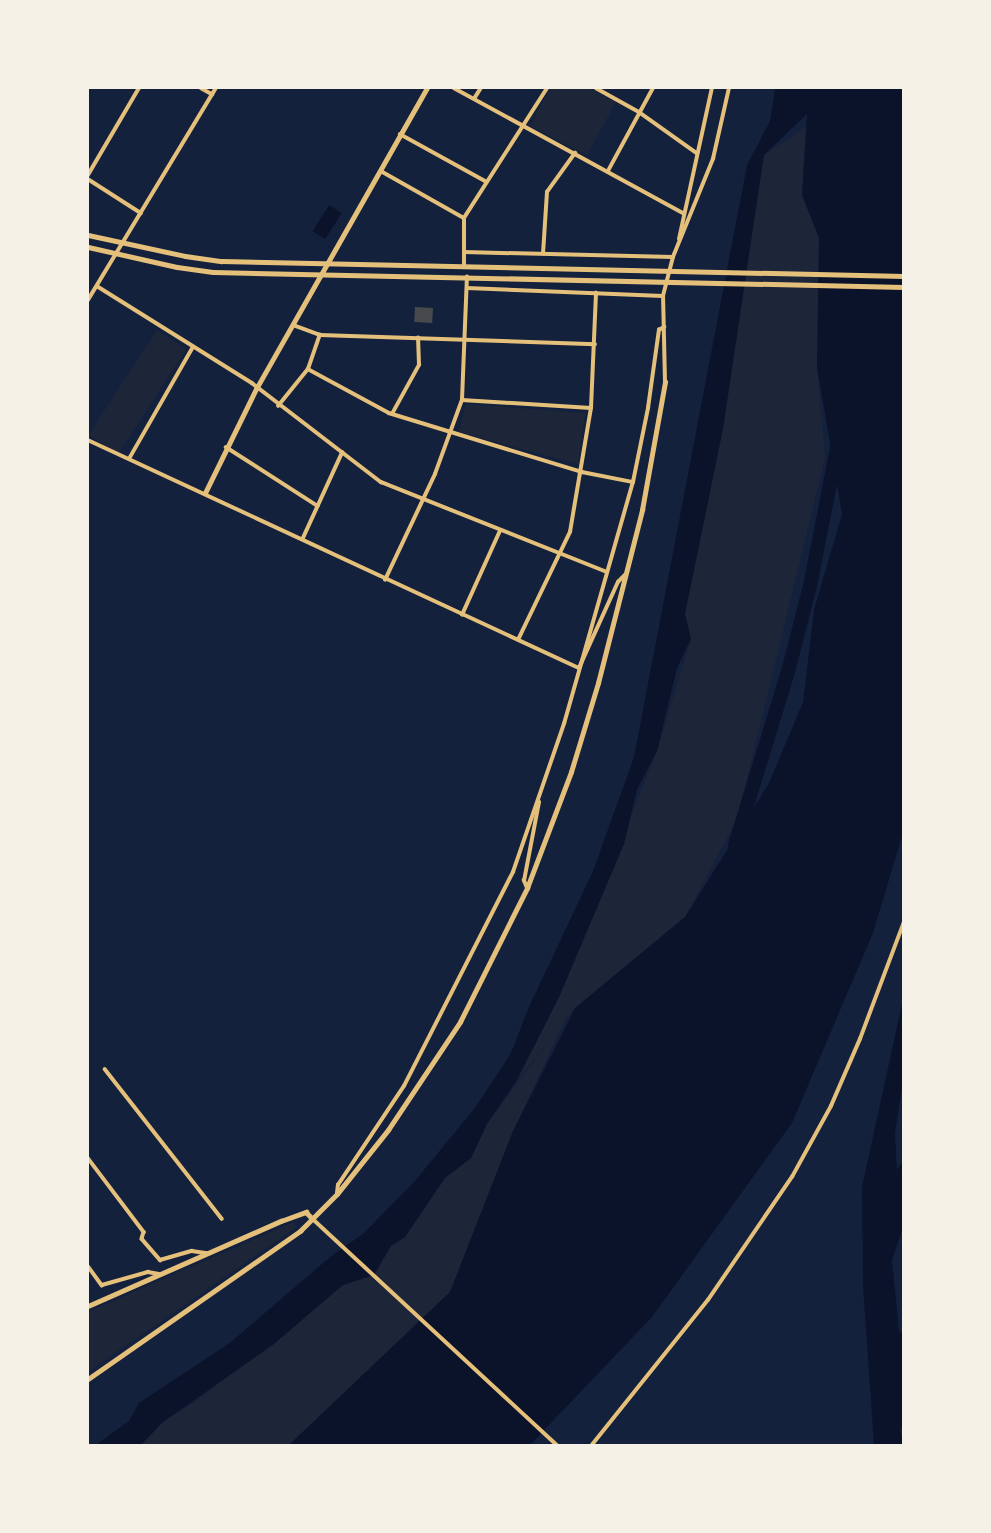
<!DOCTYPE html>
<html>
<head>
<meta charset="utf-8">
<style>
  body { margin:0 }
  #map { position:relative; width:991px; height:1533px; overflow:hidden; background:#14213d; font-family:Karla,sans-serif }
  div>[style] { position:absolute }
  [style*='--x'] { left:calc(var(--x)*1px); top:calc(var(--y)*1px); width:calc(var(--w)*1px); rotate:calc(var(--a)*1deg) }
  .green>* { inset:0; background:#1d2539; transform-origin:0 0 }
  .water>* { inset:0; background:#0b132b; transform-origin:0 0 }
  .river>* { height:14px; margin:-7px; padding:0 7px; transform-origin:7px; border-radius:7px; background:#0b132b }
  .building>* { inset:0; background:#48494c; transform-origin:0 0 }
  .minor>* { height:3.5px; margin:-1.75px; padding:0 1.75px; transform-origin:1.75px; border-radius:1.75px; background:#e5c07b }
  .tertiary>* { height:4.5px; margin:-2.25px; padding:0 2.25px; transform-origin:2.25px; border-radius:2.25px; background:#e5c07b }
  .trunk>* { height:5px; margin:-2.5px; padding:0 2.5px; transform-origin:2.5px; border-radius:2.5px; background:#e5c07b }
  span { translate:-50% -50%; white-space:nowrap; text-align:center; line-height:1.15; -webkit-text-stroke:5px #f6f1e7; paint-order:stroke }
  .frame { position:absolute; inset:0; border:89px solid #f6f1e7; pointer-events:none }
</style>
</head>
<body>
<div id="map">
  <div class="green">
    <div style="clip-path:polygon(550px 88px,589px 88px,616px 102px,587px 155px,530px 126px)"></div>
    <div style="clip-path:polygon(806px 127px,802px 195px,819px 238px,817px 367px,825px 458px,737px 819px,685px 917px,575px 1008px,565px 1020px,513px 1131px,450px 1292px,289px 1445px,139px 1446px,163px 1422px,196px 1401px,343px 1285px,374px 1275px,391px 1246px,405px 1237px,445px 1178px,471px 1158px,487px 1124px,549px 1041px,517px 1080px,560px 995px,657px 751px,691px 639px,685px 614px,764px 155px)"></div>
    <div style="left:157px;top:330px;width:35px;height:125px;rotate:33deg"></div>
    <div style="clip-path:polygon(466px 404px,585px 413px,578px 464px,459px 432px)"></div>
    <div style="clip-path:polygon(294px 1222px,297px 1227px,88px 1372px,88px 1312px)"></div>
  </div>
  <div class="water">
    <div style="clip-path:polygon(775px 88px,903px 88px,903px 833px,873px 933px,792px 1123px,652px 1317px,530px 1445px,289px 1445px,450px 1292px,513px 1131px,575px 1008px,685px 917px,769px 783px,803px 702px,814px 610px,842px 514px,817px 367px,819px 238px,802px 195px,807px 114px,764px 155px,723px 429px,685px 614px,691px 639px,677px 668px,657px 751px,637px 790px,624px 844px,560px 995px,517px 1080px,487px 1124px,471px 1158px,445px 1178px,405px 1237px,391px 1246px,374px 1275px,343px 1285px,274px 1344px,163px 1422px,141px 1445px,94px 1446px,129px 1421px,139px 1403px,231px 1342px,330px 1257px,364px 1233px,414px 1182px,475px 1108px,511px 1053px,528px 1009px,593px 871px,634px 757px,747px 165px,770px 121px)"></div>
    <div style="left:329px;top:205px;width:15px;height:31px;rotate:32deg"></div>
    <div style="clip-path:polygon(903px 999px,904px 1074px,895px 1133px,897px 1170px,903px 1161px,904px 1225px,892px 1260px,899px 1331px,903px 1334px,904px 1423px,900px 1429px,903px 1445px,874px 1445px,863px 1287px,862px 1187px)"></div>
  </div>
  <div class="river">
    <div style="--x:735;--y:845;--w:181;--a:-73"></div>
    <div style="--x:788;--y:672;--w:89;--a:-75.7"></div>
    <div style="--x:810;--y:586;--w:141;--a:-78.9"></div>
  </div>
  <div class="building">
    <div style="left:415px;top:307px;width:18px;height:15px;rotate:3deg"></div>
  </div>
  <div class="minor">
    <div style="--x:201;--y:88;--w:13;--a:29"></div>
    <div style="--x:454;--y:88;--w:261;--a:28.6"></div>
    <div style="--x:596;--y:88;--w:49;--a:29.2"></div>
    <div style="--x:639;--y:112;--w:71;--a:35.3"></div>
    <div style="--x:474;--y:99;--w:13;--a:-58"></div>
    <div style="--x:400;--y:134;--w:99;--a:28.9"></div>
    <div style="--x:381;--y:171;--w:95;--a:29.5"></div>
    <div style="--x:608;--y:171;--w:94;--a:-61.5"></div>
    <div style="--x:88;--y:175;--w:101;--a:-59.6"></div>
    <div style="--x:88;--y:179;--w:63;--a:32.7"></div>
    <div style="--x:679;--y:239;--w:155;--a:-77.7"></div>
    <div style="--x:464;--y:252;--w:209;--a:1.4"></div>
    <div style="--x:673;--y:257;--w:106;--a:-67.8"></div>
    <div style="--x:713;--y:159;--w:73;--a:-77.3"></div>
    <div style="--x:543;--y:254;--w:62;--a:-86.3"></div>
    <div style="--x:547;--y:192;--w:48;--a:-54.3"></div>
    <div style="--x:464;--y:265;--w:47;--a:-90"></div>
    <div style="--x:464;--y:218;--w:154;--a:-57.4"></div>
    <div style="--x:97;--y:286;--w:183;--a:32"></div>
    <div style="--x:252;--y:383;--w:163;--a:37.5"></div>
    <div style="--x:381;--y:482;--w:243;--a:21.7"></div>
    <div style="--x:467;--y:288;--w:196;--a:2.3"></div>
    <div style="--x:88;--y:300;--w:248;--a:-58.9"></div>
    <div style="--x:293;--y:325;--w:29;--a:20"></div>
    <div style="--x:320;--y:335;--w:275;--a:1.9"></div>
    <div style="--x:308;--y:369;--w:92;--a:28.5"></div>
    <div style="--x:389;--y:413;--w:202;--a:17"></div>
    <div style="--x:582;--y:472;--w:52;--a:11.1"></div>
    <div style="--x:665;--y:382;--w:86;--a:-91.3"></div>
    <div style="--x:663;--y:296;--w:40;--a:-75.6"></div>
    <div style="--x:462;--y:400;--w:129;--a:3.5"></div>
    <div style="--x:278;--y:406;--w:48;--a:-51"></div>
    <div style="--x:308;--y:369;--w:36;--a:-71"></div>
    <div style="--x:392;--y:414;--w:56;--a:-61.1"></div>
    <div style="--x:419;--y:365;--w:27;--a:-92"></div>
    <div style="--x:88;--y:440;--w:541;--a:24.91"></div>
    <div style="--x:579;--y:668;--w:94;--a:-65.6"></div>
    <div style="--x:618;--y:582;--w:10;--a:-45"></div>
    <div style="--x:226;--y:447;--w:109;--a:32.7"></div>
    <div style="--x:129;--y:459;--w:129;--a:-60.3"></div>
    <div style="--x:303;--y:538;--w:94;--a:-65.4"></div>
    <div style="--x:385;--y:580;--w:117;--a:-64.7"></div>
    <div style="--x:435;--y:474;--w:79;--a:-70"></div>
    <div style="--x:462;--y:400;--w:123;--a:-87.7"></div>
    <div style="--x:462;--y:615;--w:92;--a:-65.7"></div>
    <div style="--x:518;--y:640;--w:120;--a:-64.3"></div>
    <div style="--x:570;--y:532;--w:126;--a:-80.4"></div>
    <div style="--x:591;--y:408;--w:115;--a:-87.5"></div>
    <div style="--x:527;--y:888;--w:8;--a:-113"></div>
    <div style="--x:524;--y:881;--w:80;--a:-79.2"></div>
    <div style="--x:105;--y:1069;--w:190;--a:52"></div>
    <div style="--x:88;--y:1158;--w:93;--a:52.9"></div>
    <div style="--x:144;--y:1232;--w:7;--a:106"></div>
    <div style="--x:142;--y:1239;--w:28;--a:49"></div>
    <div style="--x:160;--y:1260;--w:33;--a:-16"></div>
    <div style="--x:192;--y:1251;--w:15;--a:8"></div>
    <div style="--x:337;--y:1193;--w:8;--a:-83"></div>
    <div style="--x:338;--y:1185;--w:119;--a:-56.3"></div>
    <div style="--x:404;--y:1086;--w:240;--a:-63"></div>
    <div style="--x:513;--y:872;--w:157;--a:-71"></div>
    <div style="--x:564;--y:724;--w:252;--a:-74.1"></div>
    <div style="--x:633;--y:482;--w:76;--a:-78.5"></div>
    <div style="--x:648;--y:408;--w:79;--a:-82"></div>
    <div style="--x:659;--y:330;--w:6;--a:-31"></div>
    <div style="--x:313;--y:1219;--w:334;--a:42.8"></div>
    <div style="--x:88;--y:1266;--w:24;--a:54"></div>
    <div style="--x:102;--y:1285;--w:48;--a:-15.8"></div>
    <div style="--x:148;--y:1272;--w:11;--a:10"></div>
    <div style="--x:591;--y:1446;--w:187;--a:-51.3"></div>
    <div style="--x:708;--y:1300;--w:149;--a:-55.7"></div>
    <div style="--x:792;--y:1177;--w:81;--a:-61.2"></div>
    <div style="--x:831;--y:1106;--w:73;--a:-66.6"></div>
    <div style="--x:860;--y:1039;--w:125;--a:-69.4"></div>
  </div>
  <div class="tertiary">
    <div style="--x:205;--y:493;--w:116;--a:-63.9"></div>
    <div style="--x:256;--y:389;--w:346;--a:-60.4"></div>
    <div style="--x:88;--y:1306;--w:211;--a:-23.8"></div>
    <div style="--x:281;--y:1221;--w:27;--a:-20"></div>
    <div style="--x:306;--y:1212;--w:8;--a:45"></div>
    <div style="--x:88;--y:1379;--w:259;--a:-34.9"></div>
    <div style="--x:300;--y:1231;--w:52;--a:-45"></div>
    <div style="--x:337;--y:1194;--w:82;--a:-51.4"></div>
    <div style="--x:388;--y:1130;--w:130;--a:-56.3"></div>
    <div style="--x:460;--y:1022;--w:150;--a:-63.4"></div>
    <div style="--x:527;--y:888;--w:124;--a:-69.2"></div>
    <div style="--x:571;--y:772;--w:93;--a:-73.1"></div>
    <div style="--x:598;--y:683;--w:179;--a:-75.7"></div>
    <div style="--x:642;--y:510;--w:130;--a:-79.8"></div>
  </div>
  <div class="trunk">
    <div style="--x:88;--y:235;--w:99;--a:12.2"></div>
    <div style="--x:185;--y:256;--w:37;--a:8"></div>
    <div style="--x:222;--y:261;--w:682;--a:1.26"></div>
    <div style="--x:88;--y:247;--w:91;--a:12.7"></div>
    <div style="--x:177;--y:267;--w:36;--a:8"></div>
    <div style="--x:213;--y:272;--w:691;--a:1.24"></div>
  </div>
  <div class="frame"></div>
</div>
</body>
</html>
